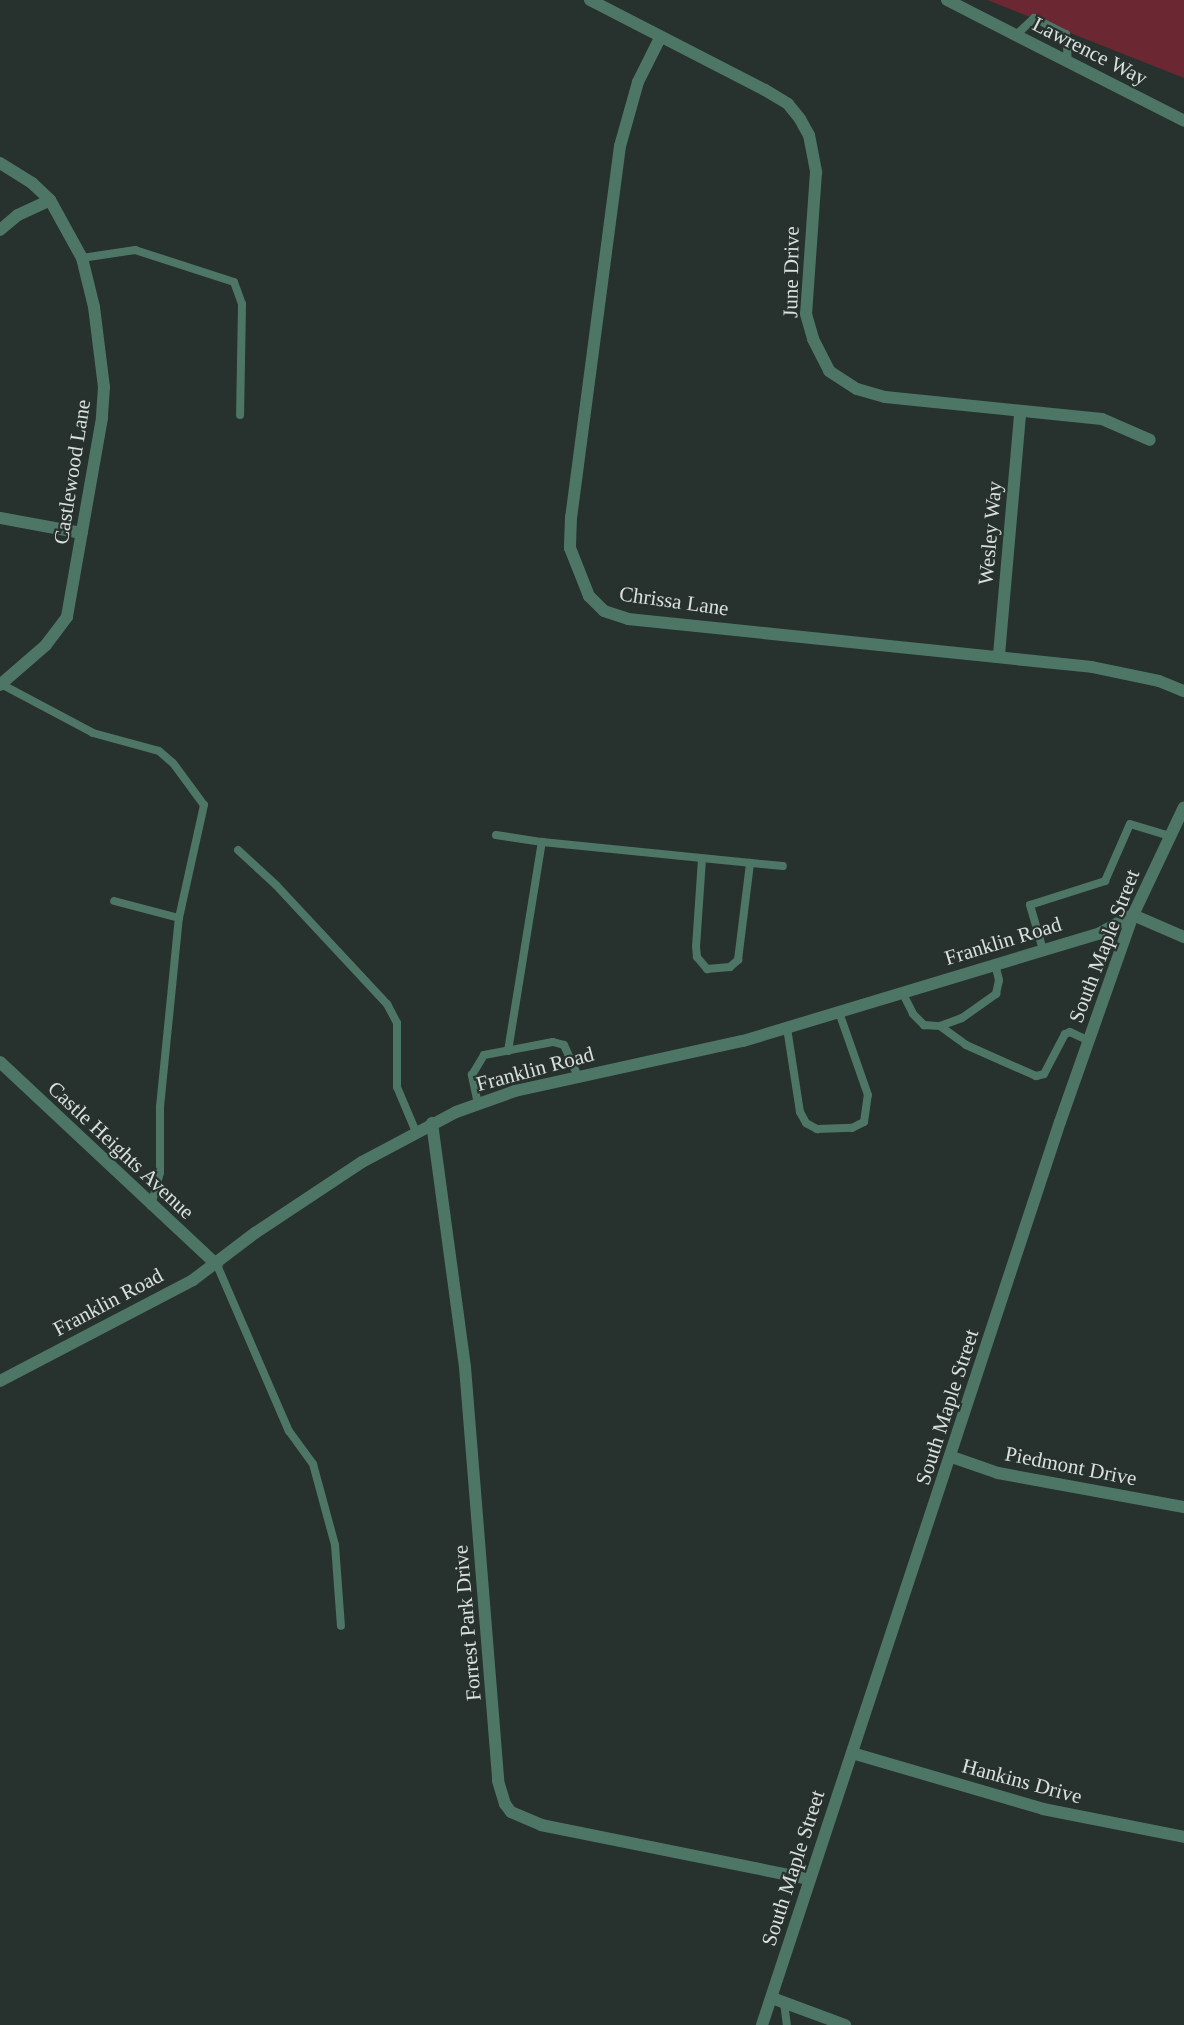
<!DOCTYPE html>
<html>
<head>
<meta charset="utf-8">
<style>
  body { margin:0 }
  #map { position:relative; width:1184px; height:2025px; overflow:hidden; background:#27312d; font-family:"Times New Roman",serif }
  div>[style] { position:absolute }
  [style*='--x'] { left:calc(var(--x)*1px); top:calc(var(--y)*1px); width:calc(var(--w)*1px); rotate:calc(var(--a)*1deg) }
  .green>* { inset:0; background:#6b2732 }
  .service>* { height:8px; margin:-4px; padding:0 4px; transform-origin:4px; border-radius:4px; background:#4e7666 }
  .minor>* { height:12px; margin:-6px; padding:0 6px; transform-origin:6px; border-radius:6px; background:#4e7666 }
  .tertiary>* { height:12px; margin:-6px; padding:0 6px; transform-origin:6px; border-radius:6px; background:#4e7666 }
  span { translate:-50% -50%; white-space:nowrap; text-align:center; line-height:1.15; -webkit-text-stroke:4.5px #27312d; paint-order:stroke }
  .street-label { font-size:21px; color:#dae0dd }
</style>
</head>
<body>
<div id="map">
  <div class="green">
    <div style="clip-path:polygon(987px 0,1184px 0,1184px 78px)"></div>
  </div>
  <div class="service">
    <div style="--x:1016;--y:35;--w:25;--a:-43"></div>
    <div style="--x:1034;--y:18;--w:36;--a:27"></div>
    <div style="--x:1066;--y:34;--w:28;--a:86"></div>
    <div style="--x:82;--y:258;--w:54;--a:-8.6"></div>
    <div style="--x:135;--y:250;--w:104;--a:17.9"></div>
    <div style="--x:234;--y:282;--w:23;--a:70"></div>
    <div style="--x:242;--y:304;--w:111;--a:91"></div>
    <div style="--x:1;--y:684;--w:104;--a:28"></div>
    <div style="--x:93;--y:733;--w:68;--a:15.3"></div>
    <div style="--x:159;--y:751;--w:18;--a:41"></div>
    <div style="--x:173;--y:763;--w:52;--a:53.6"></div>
    <div style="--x:204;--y:805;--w:116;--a:102.5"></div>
    <div style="--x:179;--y:918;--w:67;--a:-165.3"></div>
    <div style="--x:496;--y:835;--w:47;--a:8.7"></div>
    <div style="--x:238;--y:850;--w:52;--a:42.6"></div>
    <div style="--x:276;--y:885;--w:163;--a:47"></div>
    <div style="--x:387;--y:1004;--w:21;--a:62"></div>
    <div style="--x:397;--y:1023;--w:64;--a:90"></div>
    <div style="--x:397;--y:1087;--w:49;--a:67.1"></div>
    <div style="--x:702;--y:859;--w:87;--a:93.9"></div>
    <div style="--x:696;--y:946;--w:11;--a:85"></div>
    <div style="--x:697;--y:957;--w:16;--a:50"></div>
    <div style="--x:707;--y:969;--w:23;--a:-5"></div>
    <div style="--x:730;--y:967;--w:11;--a:-41"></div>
    <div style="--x:738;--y:960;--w:98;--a:-82.9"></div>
    <div style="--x:1043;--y:950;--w:47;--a:-106.1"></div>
    <div style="--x:1030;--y:905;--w:79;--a:-17.7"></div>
    <div style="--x:1105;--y:881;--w:62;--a:-66.3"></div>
    <div style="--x:1130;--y:824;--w:42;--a:16.7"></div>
    <div style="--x:902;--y:992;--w:25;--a:63"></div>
    <div style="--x:913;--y:1014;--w:16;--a:45"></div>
    <div style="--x:924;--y:1025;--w:16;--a:4"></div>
    <div style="--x:940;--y:1026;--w:23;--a:-20"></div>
    <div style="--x:962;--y:1018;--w:42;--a:-35.2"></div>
    <div style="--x:996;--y:994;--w:14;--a:-78"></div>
    <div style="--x:999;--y:980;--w:16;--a:-104"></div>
    <div style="--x:940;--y:1026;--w:32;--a:36"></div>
    <div style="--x:966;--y:1045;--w:77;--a:23.9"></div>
    <div style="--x:1036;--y:1076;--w:8;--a:-14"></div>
    <div style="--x:1044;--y:1074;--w:45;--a:-62.3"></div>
    <div style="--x:1065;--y:1034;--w:5;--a:-22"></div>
    <div style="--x:1070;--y:1032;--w:21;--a:25"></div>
    <div style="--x:787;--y:1028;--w:85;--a:81.2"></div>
    <div style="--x:800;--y:1112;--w:13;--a:61"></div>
    <div style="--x:806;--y:1123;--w:13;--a:29"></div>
    <div style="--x:817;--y:1129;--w:35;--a:-2"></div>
    <div style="--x:852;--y:1128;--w:13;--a:-27"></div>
    <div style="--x:864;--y:1122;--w:27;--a:-82"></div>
    <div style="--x:868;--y:1095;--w:88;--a:-109.3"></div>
    <div style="--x:508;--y:1051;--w:212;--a:-80.8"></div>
    <div style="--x:542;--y:842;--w:242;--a:5.7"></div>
    <div style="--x:478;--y:1104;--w:30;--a:-102"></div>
    <div style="--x:472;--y:1075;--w:23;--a:-59"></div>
    <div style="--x:484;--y:1055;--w:70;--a:-10.7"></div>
    <div style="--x:553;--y:1042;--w:11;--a:15"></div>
    <div style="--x:564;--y:1045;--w:35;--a:66"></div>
    <div style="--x:151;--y:1206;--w:34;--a:-75"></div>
    <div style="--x:160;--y:1173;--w:66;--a:-90"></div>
    <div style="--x:160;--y:1107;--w:190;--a:-84.3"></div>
    <div style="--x:217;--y:1265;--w:181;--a:66.6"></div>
    <div style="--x:289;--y:1431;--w:41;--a:54"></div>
    <div style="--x:313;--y:1464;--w:84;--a:74.8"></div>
    <div style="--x:335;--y:1545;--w:81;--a:85.8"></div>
    <div style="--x:784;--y:2002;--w:23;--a:83"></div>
  </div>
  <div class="minor">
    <div style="--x:590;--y:0;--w:197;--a:27.2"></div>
    <div style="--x:765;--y:90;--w:27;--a:31"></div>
    <div style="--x:788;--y:104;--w:19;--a:51"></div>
    <div style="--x:800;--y:119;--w:18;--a:61"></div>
    <div style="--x:809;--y:135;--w:38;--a:79"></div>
    <div style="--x:816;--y:172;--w:142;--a:94"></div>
    <div style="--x:806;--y:314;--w:26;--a:74"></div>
    <div style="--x:813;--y:339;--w:36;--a:63"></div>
    <div style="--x:829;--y:371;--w:33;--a:33"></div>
    <div style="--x:857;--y:389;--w:29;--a:16"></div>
    <div style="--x:885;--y:397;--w:218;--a:5.8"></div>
    <div style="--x:1102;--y:419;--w:52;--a:23.6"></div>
    <div style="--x:947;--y:0;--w:266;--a:27"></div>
    <div style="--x:660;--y:38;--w:49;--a:116.6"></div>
    <div style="--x:638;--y:82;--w:66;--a:105.7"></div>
    <div style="--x:620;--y:146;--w:374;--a:97.5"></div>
    <div style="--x:571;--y:517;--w:31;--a:92"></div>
    <div style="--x:570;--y:548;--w:52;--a:68.4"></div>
    <div style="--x:589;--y:596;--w:21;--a:45"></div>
    <div style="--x:604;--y:611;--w:25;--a:18"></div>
    <div style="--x:628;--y:619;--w:466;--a:5.9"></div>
    <div style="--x:1092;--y:667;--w:68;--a:11.8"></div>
    <div style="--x:1159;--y:681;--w:27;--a:22"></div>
    <div style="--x:0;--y:163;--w:38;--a:32"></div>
    <div style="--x:32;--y:183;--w:25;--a:43"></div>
    <div style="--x:50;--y:200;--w:66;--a:61.1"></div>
    <div style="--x:82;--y:258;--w:50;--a:76.2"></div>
    <div style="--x:94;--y:307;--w:81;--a:82.9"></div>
    <div style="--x:104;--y:387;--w:31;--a:94"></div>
    <div style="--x:102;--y:418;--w:202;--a:100"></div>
    <div style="--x:67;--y:617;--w:35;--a:127"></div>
    <div style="--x:46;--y:645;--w:61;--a:139"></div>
    <div style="--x:0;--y:230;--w:23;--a:-40"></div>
    <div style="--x:18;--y:215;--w:35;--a:-25"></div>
    <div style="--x:0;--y:518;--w:83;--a:10.4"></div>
    <div style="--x:999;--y:655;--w:243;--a:-85"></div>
    <div style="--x:432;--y:1123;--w:246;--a:82.3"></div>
    <div style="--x:465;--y:1367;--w:415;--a:85.4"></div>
    <div style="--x:498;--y:1781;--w:24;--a:73"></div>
    <div style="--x:505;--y:1804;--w:10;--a:53"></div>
    <div style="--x:511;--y:1812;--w:33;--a:23"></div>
    <div style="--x:541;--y:1825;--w:274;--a:11.4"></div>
    <div style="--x:952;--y:1457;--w:49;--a:19.2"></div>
    <div style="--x:998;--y:1473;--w:189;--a:10.4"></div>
    <div style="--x:852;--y:1753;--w:199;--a:16.3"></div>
    <div style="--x:1043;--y:1809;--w:144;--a:11.2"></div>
    <div style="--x:772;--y:1998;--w:78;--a:20.3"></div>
  </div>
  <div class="tertiary">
    <div style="--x:0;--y:1062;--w:297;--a:43.1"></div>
    <div style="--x:0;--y:1381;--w:218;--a:-27.6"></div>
    <div style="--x:193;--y:1280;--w:78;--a:-37.2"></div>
    <div style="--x:255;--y:1233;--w:128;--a:-33.6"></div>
    <div style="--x:362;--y:1162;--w:106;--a:-28"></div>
    <div style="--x:456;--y:1112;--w:63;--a:-19.6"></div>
    <div style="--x:515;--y:1091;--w:233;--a:-12.4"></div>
    <div style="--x:743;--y:1041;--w:373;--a:-16.8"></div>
    <div style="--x:1100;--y:933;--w:38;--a:-29"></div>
    <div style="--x:1133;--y:915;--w:56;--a:23.3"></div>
    <div style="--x:762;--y:2025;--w:951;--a:-71.74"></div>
    <div style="--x:1060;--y:1122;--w:219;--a:-70.6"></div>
    <div style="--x:1133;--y:915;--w:119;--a:-64.7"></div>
  </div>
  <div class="street-label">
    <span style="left:1090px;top:51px;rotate:27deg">Lawrence Way</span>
    <span style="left:791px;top:272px;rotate:-89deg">June Drive</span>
    <span style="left:72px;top:472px;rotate:-81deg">Castlewood Lane</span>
    <span style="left:990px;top:533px;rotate:-85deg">Wesley Way</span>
    <span style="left:674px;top:601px;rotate:8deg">Chrissa Lane</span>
    <span style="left:1003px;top:941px;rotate:-17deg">Franklin Road</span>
    <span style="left:1104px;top:946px;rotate:-69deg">South Maple Street</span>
    <span style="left:535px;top:1069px;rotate:-15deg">Franklin Road</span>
    <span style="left:121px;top:1150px;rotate:43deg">Castle Heights Avenue</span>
    <span style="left:108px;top:1302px;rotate:-28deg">Franklin Road</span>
    <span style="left:947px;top:1407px;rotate:-72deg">South Maple Street</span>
    <span style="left:1071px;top:1466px;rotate:11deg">Piedmont Drive</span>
    <span style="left:467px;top:1623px;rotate:-95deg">Forrest Park Drive</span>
    <span style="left:1022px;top:1781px;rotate:15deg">Hankins Drive</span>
    <span style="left:793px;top:1868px;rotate:-72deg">South Maple Street</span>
  </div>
</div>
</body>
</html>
